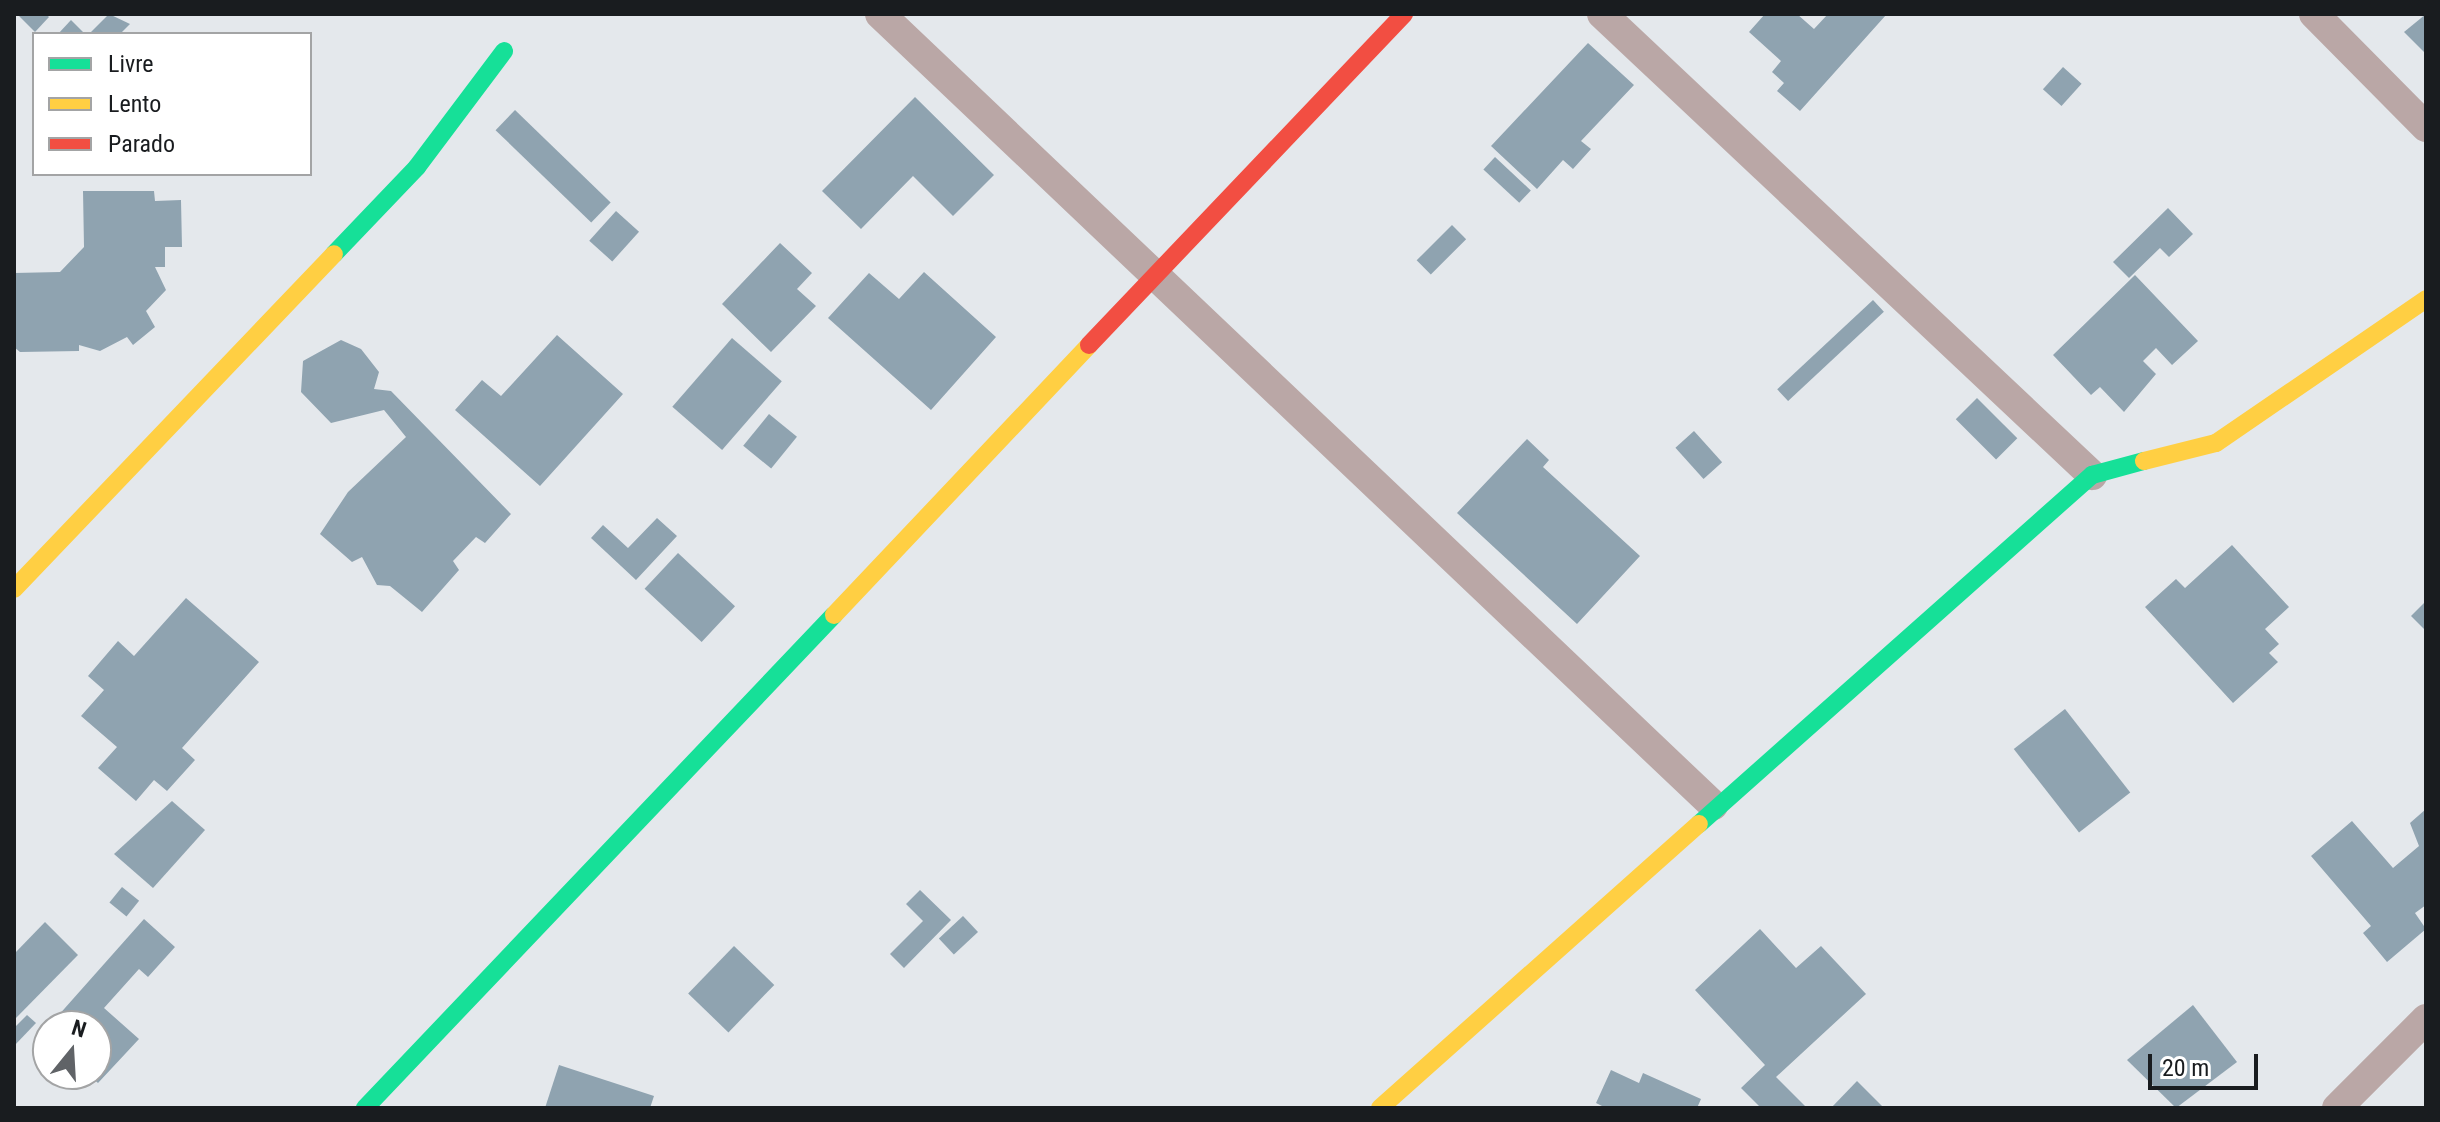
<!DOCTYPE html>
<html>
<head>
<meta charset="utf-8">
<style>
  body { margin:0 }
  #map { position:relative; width:2440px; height:1122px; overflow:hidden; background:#e4e8ec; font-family:"Roboto Condensed",sans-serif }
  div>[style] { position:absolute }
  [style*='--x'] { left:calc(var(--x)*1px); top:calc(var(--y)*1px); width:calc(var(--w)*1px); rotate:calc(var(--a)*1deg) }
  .building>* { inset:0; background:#8fa3b0; transform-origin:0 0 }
  .street>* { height:30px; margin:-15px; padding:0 15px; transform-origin:15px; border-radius:15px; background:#baa7a6 }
  .fast>* { height:18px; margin:-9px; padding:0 9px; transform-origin:9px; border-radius:9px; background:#16e098 }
  .slow>* { height:18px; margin:-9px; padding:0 9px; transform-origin:9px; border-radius:9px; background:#ffcf43 }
  .jam>* { height:18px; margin:-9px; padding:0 9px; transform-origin:9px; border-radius:9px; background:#f24e42 }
  span { translate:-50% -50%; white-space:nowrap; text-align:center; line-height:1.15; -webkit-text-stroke:7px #fff; paint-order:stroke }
  .frame { position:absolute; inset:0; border:16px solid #191c1f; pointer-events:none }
  .legend { position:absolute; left:32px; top:32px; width:280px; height:144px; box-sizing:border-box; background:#fff; border:2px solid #a3a4a5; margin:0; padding:10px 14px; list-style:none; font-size:24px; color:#191c1f }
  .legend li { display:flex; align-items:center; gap:16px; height:40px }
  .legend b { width:40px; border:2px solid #a3a4a5 }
  .north { position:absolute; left:32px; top:1010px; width:80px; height:80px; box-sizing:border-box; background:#fff; border:2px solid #a3a4a5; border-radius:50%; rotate:18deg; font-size:22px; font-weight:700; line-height:32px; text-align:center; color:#191c1f }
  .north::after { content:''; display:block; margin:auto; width:28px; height:36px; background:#606367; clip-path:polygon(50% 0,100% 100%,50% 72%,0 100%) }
  .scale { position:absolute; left:2148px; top:1054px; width:110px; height:36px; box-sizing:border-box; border:4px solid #191c1f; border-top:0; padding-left:10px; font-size:24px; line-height:28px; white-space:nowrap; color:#191c1f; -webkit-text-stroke:6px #fff; paint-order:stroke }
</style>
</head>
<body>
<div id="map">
  <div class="building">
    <div style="clip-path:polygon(17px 14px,46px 14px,49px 17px,35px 32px)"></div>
    <div style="clip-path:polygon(109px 14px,130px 24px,120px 34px,89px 34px)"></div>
    <div style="clip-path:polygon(1765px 14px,1797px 14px,1814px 29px,1828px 14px,1886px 15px,1800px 111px,1777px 91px,1784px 83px,1772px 72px,1781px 61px,1749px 32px)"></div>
    <div style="clip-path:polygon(2426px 14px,2426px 54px,2404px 32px)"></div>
    <div style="clip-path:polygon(71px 20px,85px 34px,58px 34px)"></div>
    <div style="clip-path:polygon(1588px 43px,1634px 85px,1581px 141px,1591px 149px,1573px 169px,1563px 160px,1537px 189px,1491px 146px)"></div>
    <div style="left:2063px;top:67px;width:25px;height:30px;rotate:42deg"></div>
    <div style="clip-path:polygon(915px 97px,994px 175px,953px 216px,913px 176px,861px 229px,822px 191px)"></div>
    <div style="left:515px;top:110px;width:133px;height:28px;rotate:44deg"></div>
    <div style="left:1495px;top:157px;width:49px;height:17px;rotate:43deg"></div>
    <div style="clip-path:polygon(83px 191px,154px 191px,155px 201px,181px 200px,182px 247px,165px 247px,165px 267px,155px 267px,166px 290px,146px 311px,155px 327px,133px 345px,127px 337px,100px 351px,79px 345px,79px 351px,20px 352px,14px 347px,14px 273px,60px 272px,84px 247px)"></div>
    <div style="clip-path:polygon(2168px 208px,2193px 234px,2169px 257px,2160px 248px,2129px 278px,2113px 262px)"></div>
    <div style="left:616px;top:211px;width:31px;height:40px;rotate:42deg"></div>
    <div style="left:1452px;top:225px;width:20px;height:50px;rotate:45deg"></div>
    <div style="clip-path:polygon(780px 243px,812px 273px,797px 289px,816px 306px,771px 352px,722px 304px)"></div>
    <div style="clip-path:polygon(924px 272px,996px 337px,931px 410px,828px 318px,869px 273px,899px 299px)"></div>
    <div style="clip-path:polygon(2135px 275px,2198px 341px,2172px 365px,2156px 348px,2143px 361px,2156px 374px,2124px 412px,2100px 387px,2091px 395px,2053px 355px)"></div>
    <div style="left:1873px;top:300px;width:16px;height:131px;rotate:47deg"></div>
    <div style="clip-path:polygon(557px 335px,623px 394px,540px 486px,455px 410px,482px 380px,501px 396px)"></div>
    <div style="left:732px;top:338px;width:66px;height:91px;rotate:41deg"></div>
    <div style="clip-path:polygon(341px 340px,361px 349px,379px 372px,374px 389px,391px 391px,511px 514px,485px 543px,476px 537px,453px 561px,459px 570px,422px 612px,390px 586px,377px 585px,362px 557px,352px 562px,320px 534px,348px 492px,406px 437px,384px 410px,331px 423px,301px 392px,303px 361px)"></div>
    <div style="left:1977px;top:398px;width:57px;height:30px;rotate:45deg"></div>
    <div style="left:769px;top:414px;width:36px;height:41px;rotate:39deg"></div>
    <div style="left:1694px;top:431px;width:42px;height:25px;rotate:48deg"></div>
    <div style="clip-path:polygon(1527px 439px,1549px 460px,1543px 467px,1640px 556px,1577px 624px,1457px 513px)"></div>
    <div style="clip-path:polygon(657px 518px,677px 536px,636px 580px,591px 538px,603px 525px,628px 548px)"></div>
    <div style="clip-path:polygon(2232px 545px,2289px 607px,2265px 629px,2279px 644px,2269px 653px,2278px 662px,2233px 703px,2145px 607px,2176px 579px,2185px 588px)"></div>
    <div style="left:678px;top:553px;width:78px;height:49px;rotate:43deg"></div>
    <div style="clip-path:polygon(186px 598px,259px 662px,182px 748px,195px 760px,167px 791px,154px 780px,136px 801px,98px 768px,117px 747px,81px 716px,104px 690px,88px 676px,118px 641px,134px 656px)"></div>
    <div style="clip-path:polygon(2426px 601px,2426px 631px,2411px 616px)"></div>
    <div style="left:2065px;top:709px;width:106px;height:65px;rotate:52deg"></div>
    <div style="clip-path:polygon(172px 801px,205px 830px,153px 888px,114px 854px)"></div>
    <div style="clip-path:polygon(2426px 809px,2426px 905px,2415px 913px,2426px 929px,2387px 962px,2363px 933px,2371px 926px,2311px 856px,2352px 821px,2393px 868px,2419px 846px,2410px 823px)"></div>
    <div style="left:122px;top:887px;width:22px;height:20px;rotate:39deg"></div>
    <div style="clip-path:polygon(920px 890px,951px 920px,904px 968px,890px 954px,923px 921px,906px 904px)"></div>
    <div style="left:963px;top:916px;width:22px;height:33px;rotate:47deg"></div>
    <div style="clip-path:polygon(144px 919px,175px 947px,148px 977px,139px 969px,104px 1008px,139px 1039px,98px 1083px,88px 1074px,96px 1074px,96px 1026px,49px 1026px)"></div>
    <div style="clip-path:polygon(45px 922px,78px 955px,14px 1020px,14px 954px)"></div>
    <div style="clip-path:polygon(1760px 929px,1796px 968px,1821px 946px,1866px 994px,1776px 1077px,1807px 1108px,1761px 1108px,1741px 1088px,1765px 1065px,1695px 990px)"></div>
    <div style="left:734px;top:946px;width:56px;height:66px;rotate:44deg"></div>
    <div style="clip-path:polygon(2193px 1005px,2237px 1062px,2176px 1108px,2127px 1060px)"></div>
    <div style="clip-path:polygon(27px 1015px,36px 1023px,14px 1046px,14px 1028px)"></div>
    <div style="clip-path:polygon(559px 1065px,654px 1096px,650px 1108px,545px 1108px)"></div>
    <div style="clip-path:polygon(1611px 1070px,1639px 1083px,1643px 1073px,1701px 1099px,1697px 1108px,1606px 1108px,1596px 1103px)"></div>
    <div style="clip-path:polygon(1857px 1081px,1884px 1108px,1831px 1108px)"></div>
  </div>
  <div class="street">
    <div style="--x:880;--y:14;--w:1149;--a:43.52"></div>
    <div style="--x:1602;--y:14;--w:673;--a:43.25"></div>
    <div style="--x:2314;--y:14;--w:159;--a:45.3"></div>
    <div style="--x:2337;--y:1108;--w:126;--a:-45"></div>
  </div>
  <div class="fast">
    <div style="--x:334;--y:254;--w:120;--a:-46.3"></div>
    <div style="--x:417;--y:167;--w:145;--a:-53.1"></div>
    <div style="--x:1699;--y:824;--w:526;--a:-41.61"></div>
    <div style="--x:2092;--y:475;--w:54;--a:-15.1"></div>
    <div style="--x:365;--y:1108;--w:680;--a:-46.43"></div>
  </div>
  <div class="slow">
    <div style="--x:2144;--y:461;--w:74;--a:-14"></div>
    <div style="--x:2216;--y:443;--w:255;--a:-34.4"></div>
    <div style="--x:14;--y:589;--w:463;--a:-46.3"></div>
    <div style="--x:834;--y:615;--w:371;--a:-46.6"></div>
    <div style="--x:1380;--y:1108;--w:427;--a:-41.7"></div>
  </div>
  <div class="jam">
    <div style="--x:1089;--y:345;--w:457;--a:-46.4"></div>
  </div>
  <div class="frame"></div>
  <ul class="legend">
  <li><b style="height:10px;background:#16e098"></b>Livre</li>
  <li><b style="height:10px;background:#ffcf43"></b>Lento</li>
  <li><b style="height:10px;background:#f24e42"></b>Parado</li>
  </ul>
  <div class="north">N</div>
  <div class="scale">20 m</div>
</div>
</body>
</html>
